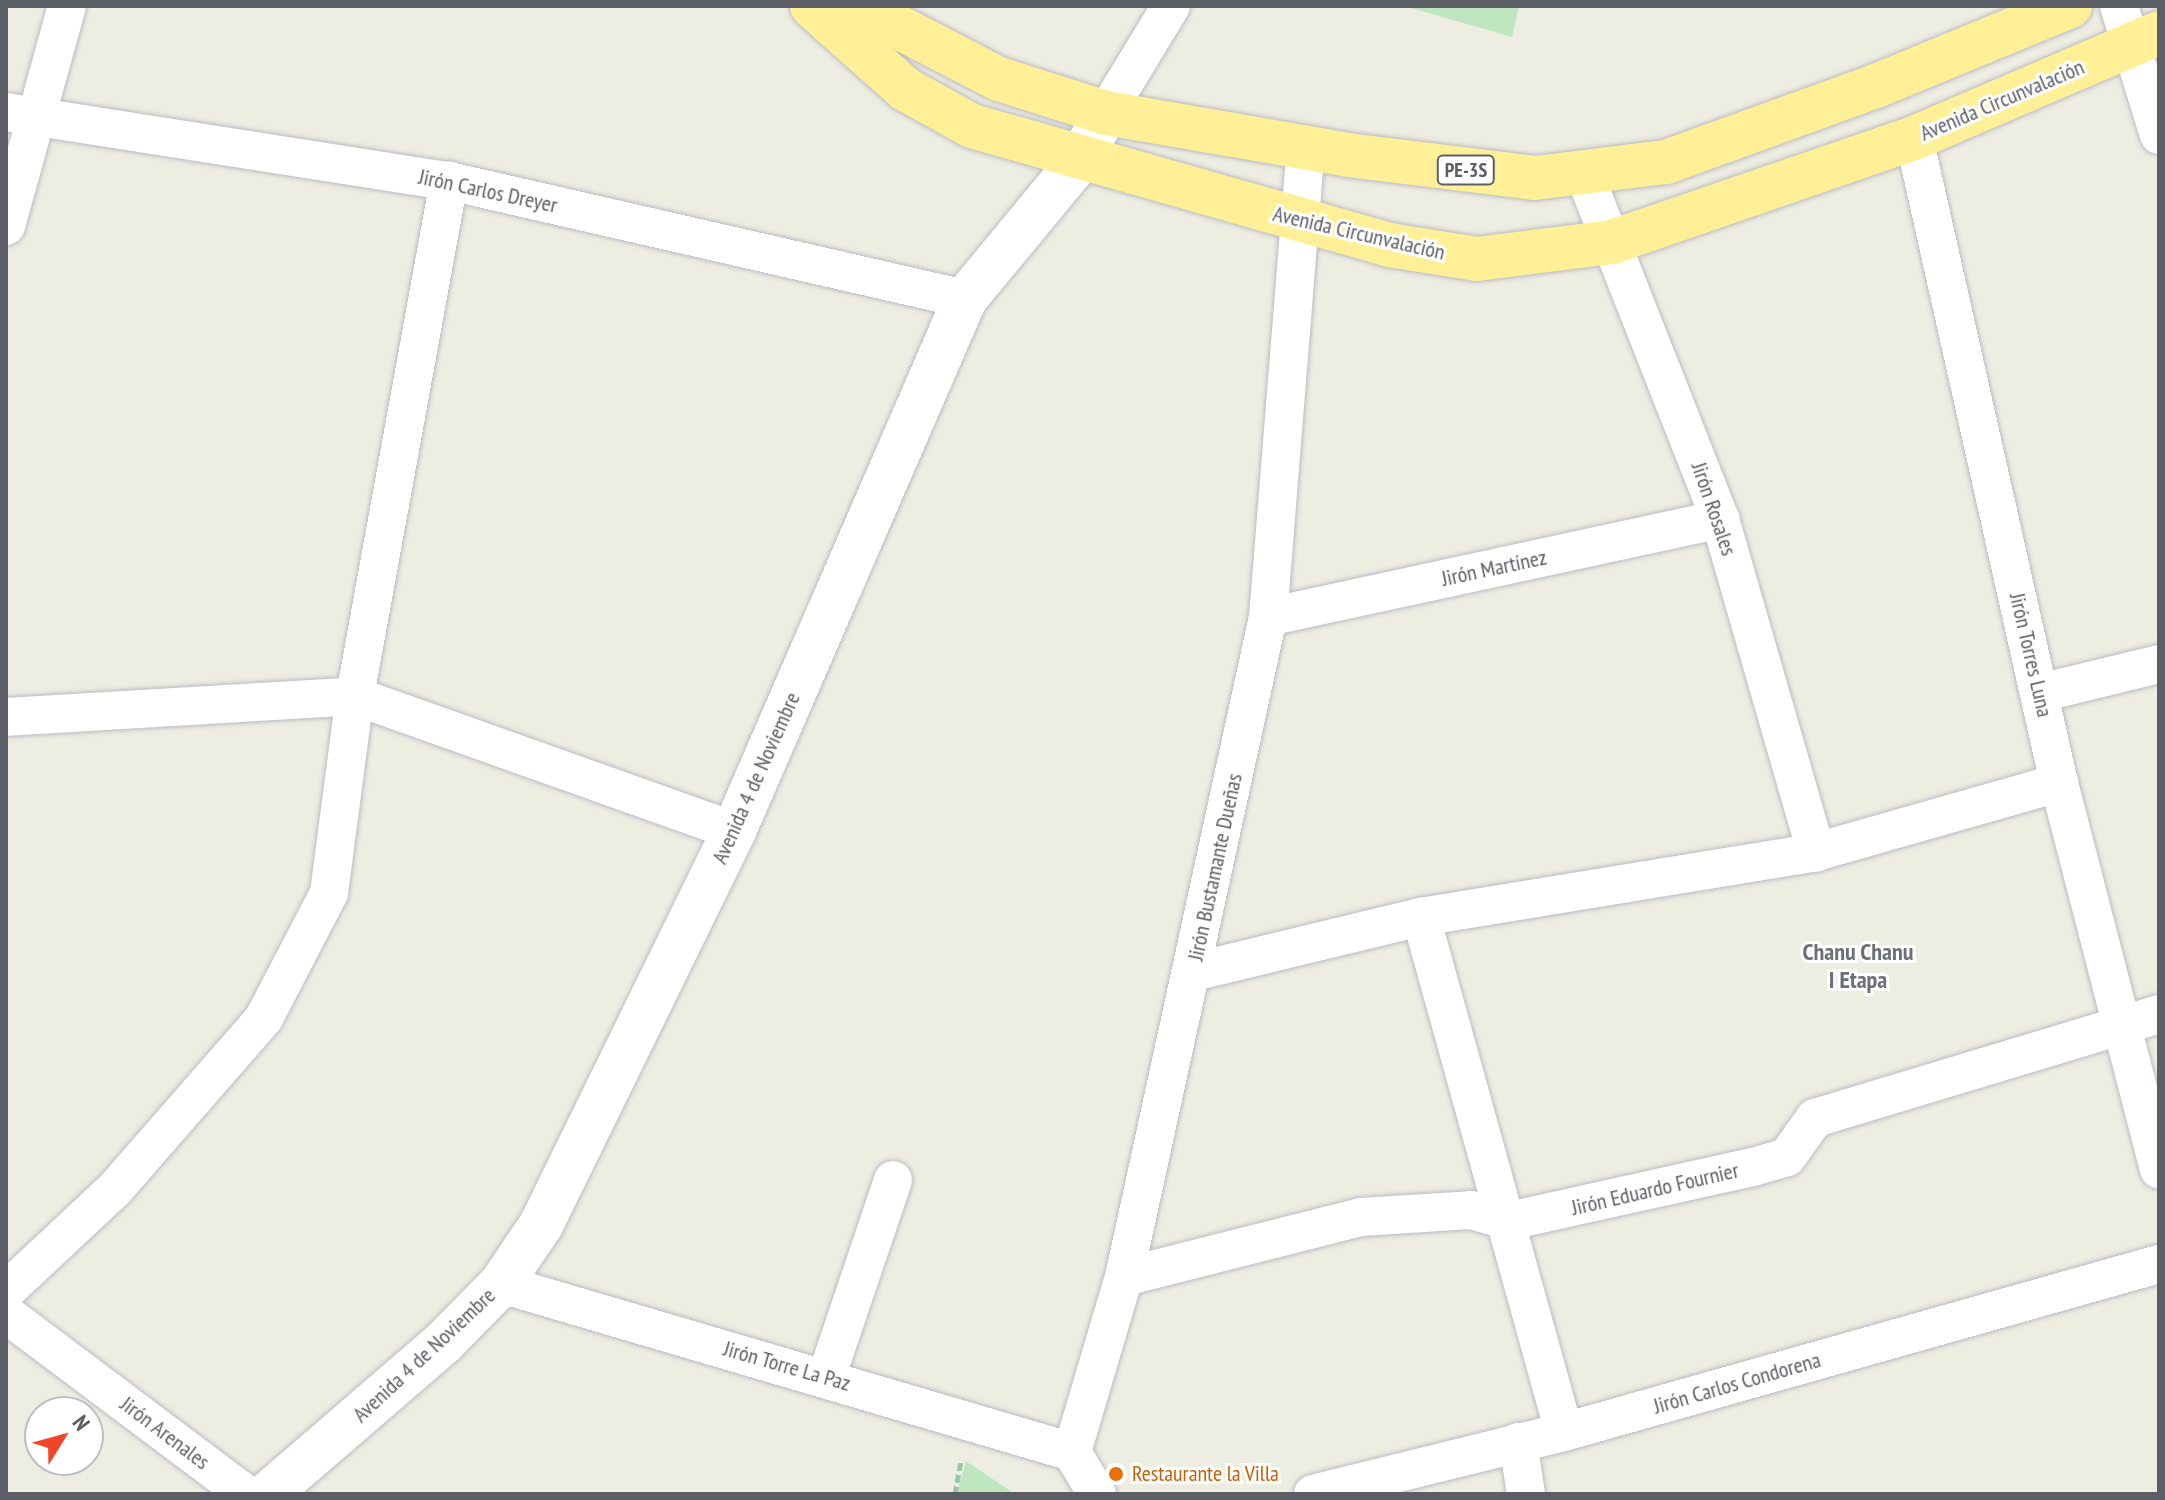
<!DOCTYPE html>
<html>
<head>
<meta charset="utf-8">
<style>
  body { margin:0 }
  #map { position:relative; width:2165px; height:1500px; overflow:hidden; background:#eeede2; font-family:"PT Sans Narrow",sans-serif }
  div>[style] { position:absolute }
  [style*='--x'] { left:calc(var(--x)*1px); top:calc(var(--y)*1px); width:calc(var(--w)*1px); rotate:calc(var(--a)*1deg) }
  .green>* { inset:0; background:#bee7c1 }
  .path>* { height:5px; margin-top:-2.5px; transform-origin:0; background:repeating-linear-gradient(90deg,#96c9a9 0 8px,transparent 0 12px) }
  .roads { filter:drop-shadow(0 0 2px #babcc2) drop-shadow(0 0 2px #babcc2) }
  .minor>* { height:38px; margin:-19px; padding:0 19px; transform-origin:19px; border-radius:19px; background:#fff }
  .tertiary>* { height:44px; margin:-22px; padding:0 22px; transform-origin:22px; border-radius:22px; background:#fff }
  .trunk>* { height:44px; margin:-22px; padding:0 22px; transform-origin:22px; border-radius:22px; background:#fff098 }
  .dots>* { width:22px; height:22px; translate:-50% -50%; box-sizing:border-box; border:4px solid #fff; border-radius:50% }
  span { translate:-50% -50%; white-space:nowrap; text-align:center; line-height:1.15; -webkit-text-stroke:6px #fff; paint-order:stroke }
  .shield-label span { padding:2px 6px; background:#fff; border:2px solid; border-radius:6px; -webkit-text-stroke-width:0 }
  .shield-label { font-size:20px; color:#5b5e64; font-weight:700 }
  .street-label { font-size:22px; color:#5b5e64 }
  .food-label { font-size:22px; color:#c56008 }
  .left { translate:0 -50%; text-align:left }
  .neighbourhood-label { font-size:24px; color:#6c7076; font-weight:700 }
  .frame { position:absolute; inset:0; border:8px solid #5b5e64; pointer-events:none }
  .north { position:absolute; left:24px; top:1396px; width:80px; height:80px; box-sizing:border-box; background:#fff; border:2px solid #bdbfc1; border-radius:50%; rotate:53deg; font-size:22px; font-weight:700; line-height:32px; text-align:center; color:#5b5e64 }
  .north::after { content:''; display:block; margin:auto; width:28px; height:36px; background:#f04627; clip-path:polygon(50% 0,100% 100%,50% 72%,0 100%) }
</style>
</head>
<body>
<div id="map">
  <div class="green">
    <div style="clip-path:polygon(1404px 6px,1519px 6px,1512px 37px)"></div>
    <div style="clip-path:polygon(966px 1461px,1009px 1490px,1012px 1494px,957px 1494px)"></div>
  </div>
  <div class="path">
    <div style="--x:955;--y:1494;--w:36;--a:-80"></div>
  </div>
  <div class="roads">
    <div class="minor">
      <div style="--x:2119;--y:6;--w:135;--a:72.8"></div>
      <div style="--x:6;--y:112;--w:448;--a:8.9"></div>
      <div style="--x:449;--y:181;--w:529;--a:12.88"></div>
      <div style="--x:1106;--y:113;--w:125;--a:-58.7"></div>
      <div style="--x:1914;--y:138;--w:661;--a:77.33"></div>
      <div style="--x:2059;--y:783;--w:399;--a:75.5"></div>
      <div style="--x:1585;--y:176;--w:369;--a:68.5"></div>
      <div style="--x:1720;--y:519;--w:347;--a:73.9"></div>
      <div style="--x:6;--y:226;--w:228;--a:-74.5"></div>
      <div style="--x:1268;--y:617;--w:463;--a:-12.2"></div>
      <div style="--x:2040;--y:693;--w:122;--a:-13.7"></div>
      <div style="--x:6;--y:717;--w:350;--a:-3.4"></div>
      <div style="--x:355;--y:696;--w:402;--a:19.6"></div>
      <div style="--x:1421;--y:917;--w:534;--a:74.48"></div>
      <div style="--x:1193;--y:972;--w:235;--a:-13.6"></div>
      <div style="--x:1421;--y:917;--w:400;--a:-9.3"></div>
      <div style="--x:1816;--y:852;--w:253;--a:-15.9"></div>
      <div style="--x:1124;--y:1277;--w:244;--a:-14.2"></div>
      <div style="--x:1361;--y:1217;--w:110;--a:-3.6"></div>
      <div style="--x:1471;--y:1210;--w:40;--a:16"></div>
      <div style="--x:1509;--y:1221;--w:250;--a:-12.5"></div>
      <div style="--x:1753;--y:1167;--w:35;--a:-16"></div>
      <div style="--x:1787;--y:1157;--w:48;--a:-54.3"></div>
      <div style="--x:1815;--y:1118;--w:359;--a:-16.8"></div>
      <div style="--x:501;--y:1284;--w:595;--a:16.39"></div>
      <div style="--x:6;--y:1291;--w:149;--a:-43.1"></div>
      <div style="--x:115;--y:1189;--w:227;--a:-48.9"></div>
      <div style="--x:264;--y:1018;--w:141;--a:-62.5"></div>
      <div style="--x:329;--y:893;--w:199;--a:-82.5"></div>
      <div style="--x:355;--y:696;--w:524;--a:-79.66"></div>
      <div style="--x:6;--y:1314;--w:300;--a:36.9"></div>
      <div style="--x:826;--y:1378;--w:209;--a:-71.3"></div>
      <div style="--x:1518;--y:1442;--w:53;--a:81.3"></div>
      <div style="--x:1097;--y:1494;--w:49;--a:-120.8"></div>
      <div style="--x:1072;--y:1452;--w:183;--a:-73.5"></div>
      <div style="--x:1124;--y:1277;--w:676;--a:-77.69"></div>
      <div style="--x:1268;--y:617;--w:472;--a:-85.4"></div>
      <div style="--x:1313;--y:1494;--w:259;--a:-13.9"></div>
      <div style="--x:1564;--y:1432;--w:618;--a:-15.77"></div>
    </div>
    <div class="tertiary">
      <div style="--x:268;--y:1494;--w:233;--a:-40.8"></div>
      <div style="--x:444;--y:1342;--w:81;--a:-45.5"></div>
      <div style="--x:501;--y:1284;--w:71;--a:-55.9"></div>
      <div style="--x:541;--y:1225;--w:439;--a:-63.9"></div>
      <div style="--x:734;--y:831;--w:580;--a:-66.53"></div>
      <div style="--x:965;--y:299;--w:180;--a:-50.4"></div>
      <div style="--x:1080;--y:160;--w:54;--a:-61"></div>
    </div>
    <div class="trunk">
      <div style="--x:812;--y:6;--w:125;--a:41.7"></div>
      <div style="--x:905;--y:89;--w:77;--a:28.9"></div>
      <div style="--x:972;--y:126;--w:434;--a:15.9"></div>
      <div style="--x:1389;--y:245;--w:89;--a:9"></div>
      <div style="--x:1477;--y:259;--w:136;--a:-7.2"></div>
      <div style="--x:1612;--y:242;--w:319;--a:-19"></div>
      <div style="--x:1914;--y:138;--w:267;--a:-23.2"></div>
      <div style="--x:858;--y:6;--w:159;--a:27.4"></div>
      <div style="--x:999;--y:79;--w:112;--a:17.6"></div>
      <div style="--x:1106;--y:113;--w:246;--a:9.8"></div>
      <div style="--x:1348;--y:155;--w:188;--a:7"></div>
      <div style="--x:1535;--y:178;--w:132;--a:-7"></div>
      <div style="--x:1666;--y:162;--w:223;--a:-19.9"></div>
      <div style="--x:1876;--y:86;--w:210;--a:-22.4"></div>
    </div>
  </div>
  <div class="dots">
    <div style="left:1116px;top:1474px;background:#e8710a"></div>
  </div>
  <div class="shield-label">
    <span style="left:1466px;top:170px">PE-3S</span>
  </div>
  <div class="street-label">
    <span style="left:2002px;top:100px;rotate:-23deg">Avenida Circunvalación</span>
    <span style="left:488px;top:191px;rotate:12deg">Jirón Carlos Dreyer</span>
    <span style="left:1359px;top:233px;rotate:13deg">Avenida Circunvalación</span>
    <span style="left:1714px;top:509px;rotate:71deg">Jirón Rosales</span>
    <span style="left:1494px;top:568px;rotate:-12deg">Jirón Martínez</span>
    <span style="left:2031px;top:655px;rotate:77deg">Jirón Torres Luna</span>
    <span style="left:756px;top:778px;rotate:-66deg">Avenida 4 de Noviembre</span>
    <span style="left:1215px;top:867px;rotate:-78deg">Jirón Bustamante Dueñas</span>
    <span style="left:1655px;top:1189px;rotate:-13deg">Jirón Eduardo Fournier</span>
    <span style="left:424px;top:1355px;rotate:-43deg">Avenida 4 de Noviembre</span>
    <span style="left:787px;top:1366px;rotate:16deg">Jirón Torre La Paz</span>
    <span style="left:1737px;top:1383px;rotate:-16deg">Jirón Carlos Condorena</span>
    <span style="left:165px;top:1433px;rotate:37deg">Jirón Arenales</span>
  </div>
  <div class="food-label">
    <span class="left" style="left:1132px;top:1474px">Restaurante la Villa</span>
  </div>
  <div class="neighbourhood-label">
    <span style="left:1858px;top:966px">Chanu Chanu<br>I Etapa</span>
  </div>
  <div class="frame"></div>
  <div class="north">N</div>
</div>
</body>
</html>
